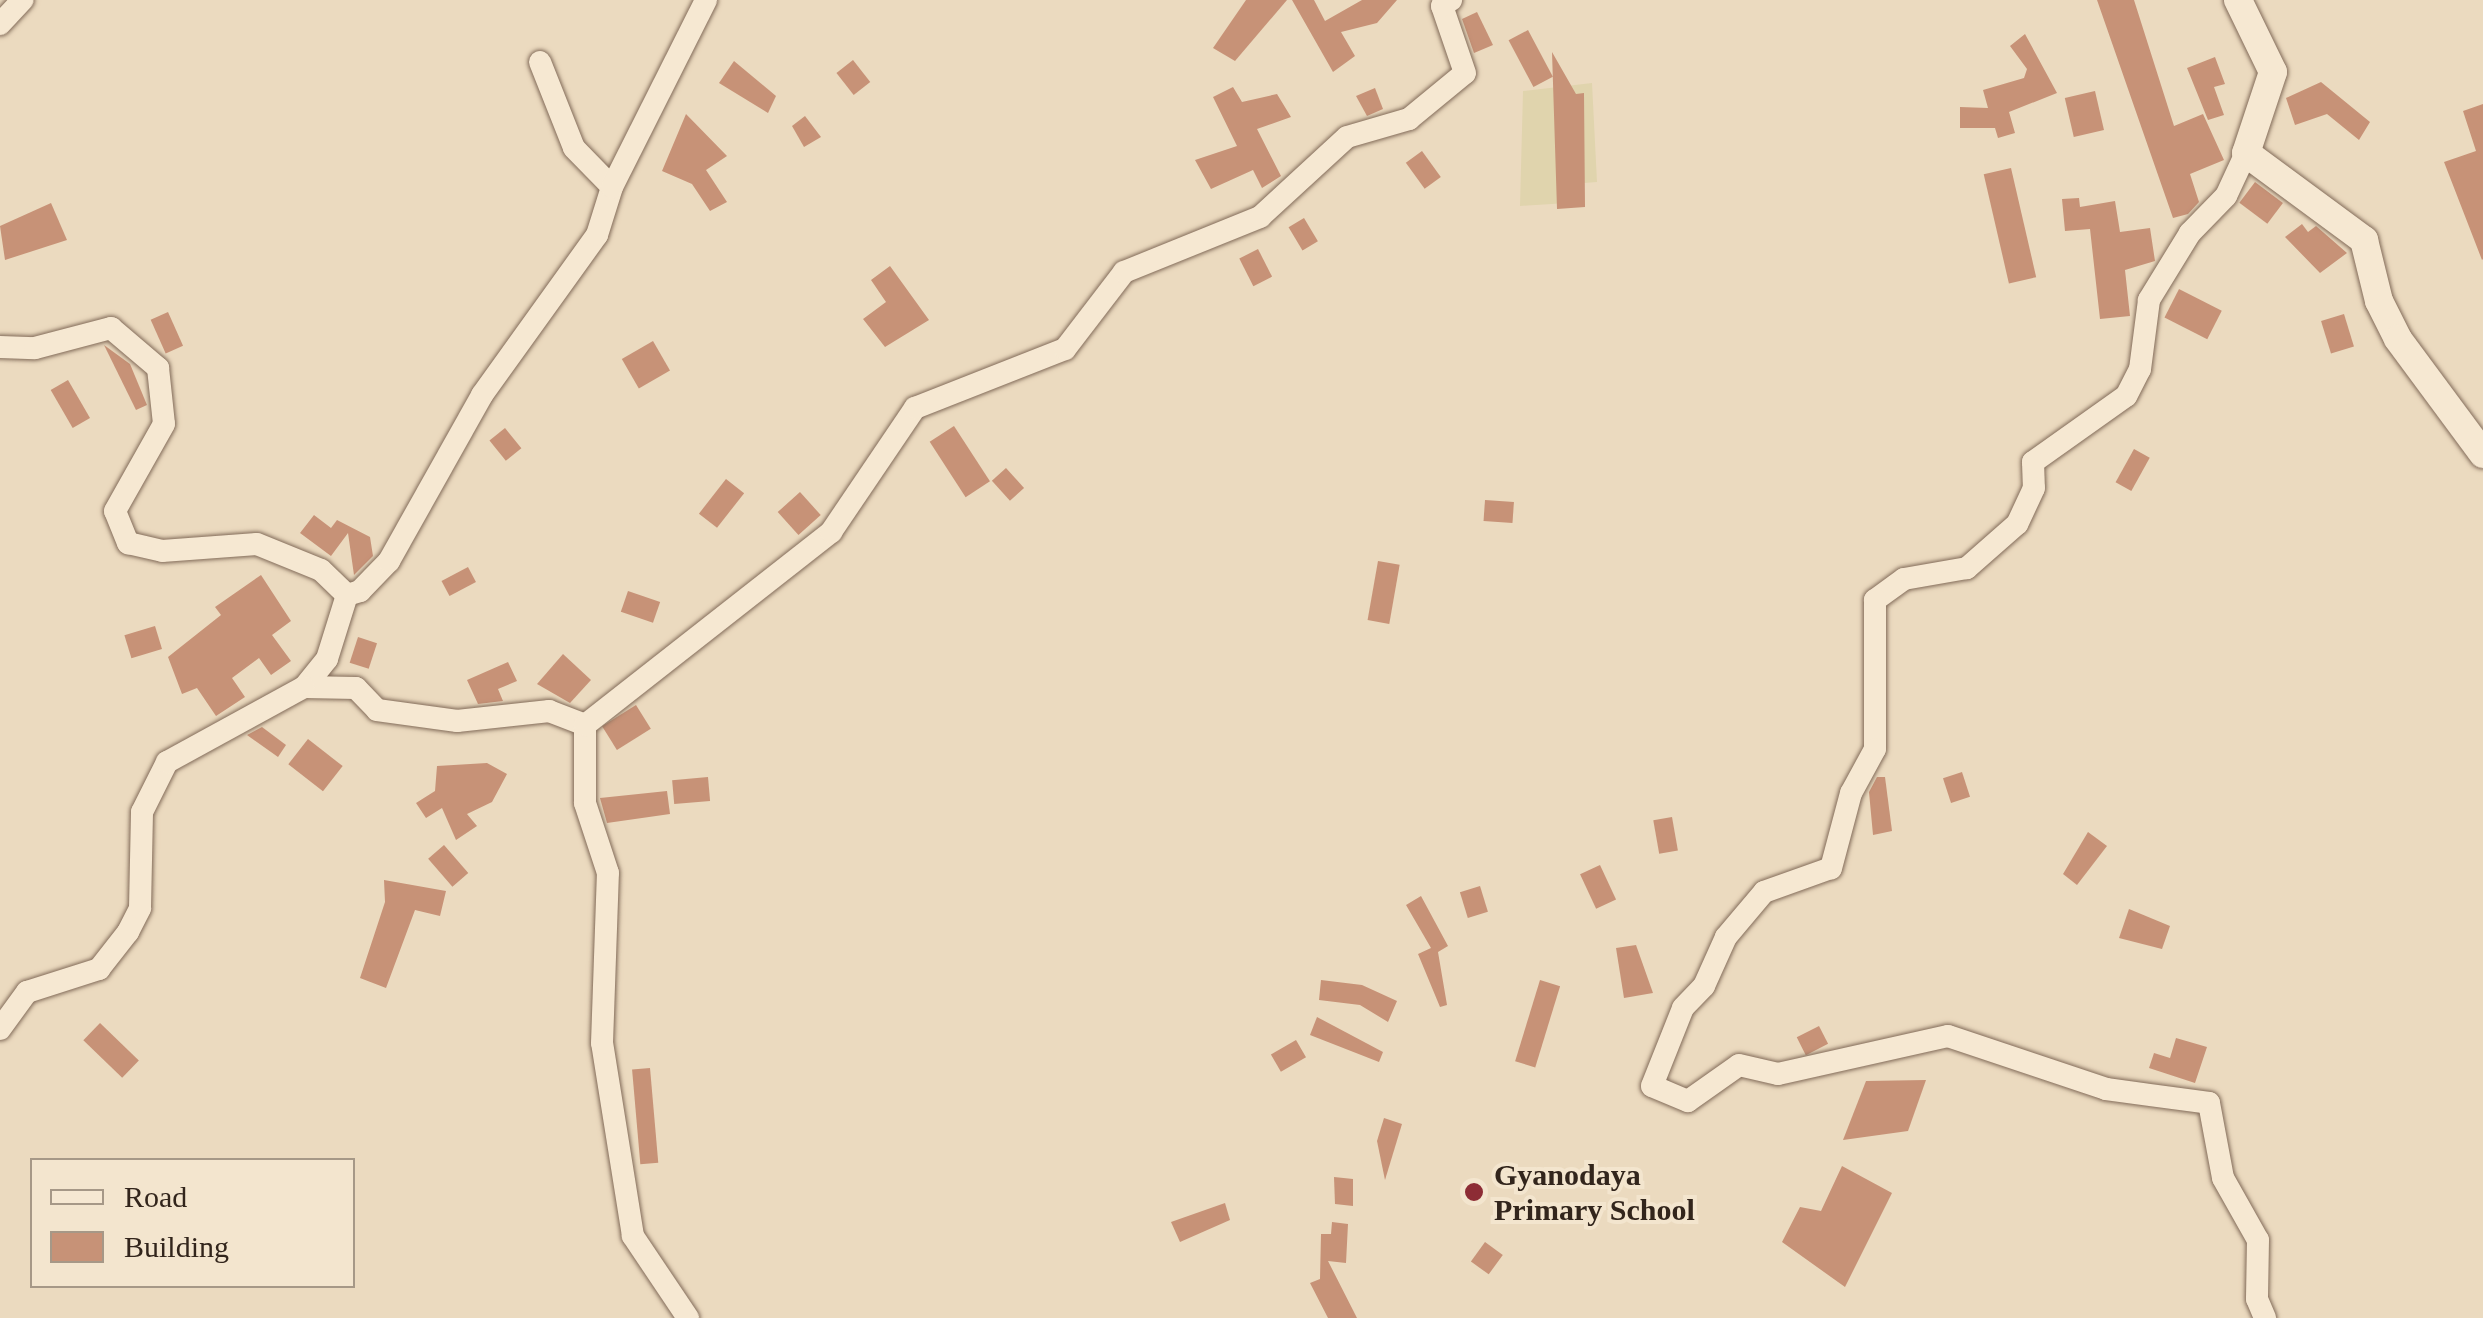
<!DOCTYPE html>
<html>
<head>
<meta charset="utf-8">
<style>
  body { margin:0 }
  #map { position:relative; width:2483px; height:1318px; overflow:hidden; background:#ebdabf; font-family:"Times New Roman",serif }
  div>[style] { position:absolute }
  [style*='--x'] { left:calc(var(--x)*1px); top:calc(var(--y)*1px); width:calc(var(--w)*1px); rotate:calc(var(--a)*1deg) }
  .farmland>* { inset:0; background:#e0d4ad }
  .building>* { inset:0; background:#c79277; transform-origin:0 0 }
  .roads { filter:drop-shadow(0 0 2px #826b59) drop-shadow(0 0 2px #826b59) }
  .minor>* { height:22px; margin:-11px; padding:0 11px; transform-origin:11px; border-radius:11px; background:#f6e8d2 }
  .tertiary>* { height:28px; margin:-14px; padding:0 14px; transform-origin:14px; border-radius:14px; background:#f6e8d2 }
  .dots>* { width:28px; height:28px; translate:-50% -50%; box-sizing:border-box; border:5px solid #f3e5ce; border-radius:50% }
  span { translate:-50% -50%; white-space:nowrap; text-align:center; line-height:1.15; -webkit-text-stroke:8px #f3e5ce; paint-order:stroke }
  .poi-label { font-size:30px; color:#32251c; font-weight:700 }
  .left { translate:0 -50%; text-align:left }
  .legend { position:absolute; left:30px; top:1158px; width:325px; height:130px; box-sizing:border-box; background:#f3e5ce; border:2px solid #a69887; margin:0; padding:12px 18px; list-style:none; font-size:30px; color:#32251c }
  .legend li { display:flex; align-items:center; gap:20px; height:50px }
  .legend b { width:50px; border:2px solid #a69887 }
</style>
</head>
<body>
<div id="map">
  <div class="farmland">
    <div style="clip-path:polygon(1592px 83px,1597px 182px,1584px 183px,1583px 202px,1520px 206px,1523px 91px)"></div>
  </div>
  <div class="building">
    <div style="clip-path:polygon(1246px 0,1287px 0,1235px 61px,1213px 48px)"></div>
    <div style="clip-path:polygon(1292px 0,1314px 0,1325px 21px,1362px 0,1397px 0,1377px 23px,1341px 32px,1355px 56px,1333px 72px)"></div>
    <div style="clip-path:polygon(2097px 0,2134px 0,2174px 126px,2203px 114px,2224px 160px,2190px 174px,2199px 202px,2188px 214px,2173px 218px)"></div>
    <div style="clip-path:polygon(1477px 12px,1493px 45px,1474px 53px,1462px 19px)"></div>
    <div style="left:1528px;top:30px;width:53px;height:22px;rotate:62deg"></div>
    <div style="clip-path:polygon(2025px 34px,2057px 93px,2009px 112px,2015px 133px,1998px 138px,1995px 128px,1960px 128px,1960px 107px,1988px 108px,1983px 90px,2024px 78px,2027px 69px,2010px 46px)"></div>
    <div style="clip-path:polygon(1552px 52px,1576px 94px,1584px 93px,1585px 207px,1557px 209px)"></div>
    <div style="clip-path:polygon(2215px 57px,2225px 84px,2214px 87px,2224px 115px,2208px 120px,2187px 68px)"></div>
    <div style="left:853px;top:60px;width:28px;height:21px;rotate:52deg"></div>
    <div style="clip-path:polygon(734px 61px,776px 96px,768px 113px,719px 83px)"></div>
    <div style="clip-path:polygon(2321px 82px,2370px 122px,2359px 140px,2327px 114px,2295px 125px,2286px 98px)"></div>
    <div style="clip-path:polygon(1233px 87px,1242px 102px,1277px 94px,1291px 117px,1257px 129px,1281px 176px,1262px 188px,1253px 170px,1211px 189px,1195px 160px,1237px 146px,1213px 97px)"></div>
    <div style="clip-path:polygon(1375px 88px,1383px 109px,1367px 116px,1356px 96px)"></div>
    <div style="left:2095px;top:91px;width:40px;height:31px;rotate:77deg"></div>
    <div style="clip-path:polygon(2483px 104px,2483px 259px,2482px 260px,2444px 162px,2476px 151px,2463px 111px)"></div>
    <div style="clip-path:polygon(686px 114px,727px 156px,706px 170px,727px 202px,710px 211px,692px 184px,662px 171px)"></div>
    <div style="clip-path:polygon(805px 116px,821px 137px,804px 147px,792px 126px)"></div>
    <div style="left:1422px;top:151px;width:32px;height:20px;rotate:54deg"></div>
    <div style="left:2011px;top:168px;width:112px;height:28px;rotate:77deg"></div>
    <div style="left:2255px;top:182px;width:35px;height:26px;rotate:37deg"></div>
    <div style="clip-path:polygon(2079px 198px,2080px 207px,2115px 201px,2120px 232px,2150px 228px,2155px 261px,2125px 270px,2130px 316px,2100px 319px,2090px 229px,2065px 231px,2062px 199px)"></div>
    <div style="clip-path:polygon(51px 203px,67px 240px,5px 260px,0 226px)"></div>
    <div style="left:1304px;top:218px;width:27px;height:18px;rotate:59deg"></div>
    <div style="clip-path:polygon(2302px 224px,2308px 232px,2316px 226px,2347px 253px,2320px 273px,2285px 237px)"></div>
    <div style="left:1258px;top:249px;width:31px;height:21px;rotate:63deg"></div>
    <div style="clip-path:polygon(890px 266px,929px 320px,885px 347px,863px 319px,886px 302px,871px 280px)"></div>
    <div style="left:2179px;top:289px;width:48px;height:32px;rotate:27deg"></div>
    <div style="left:168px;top:312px;width:37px;height:19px;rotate:66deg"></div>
    <div style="left:2344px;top:314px;width:34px;height:24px;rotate:73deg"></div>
    <div style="left:653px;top:341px;width:34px;height:36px;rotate:60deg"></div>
    <div style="clip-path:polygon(104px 345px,130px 364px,147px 405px,136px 410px)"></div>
    <div style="left:68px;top:380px;width:44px;height:20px;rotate:60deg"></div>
    <div style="left:954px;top:426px;width:66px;height:29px;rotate:57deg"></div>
    <div style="left:505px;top:428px;width:26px;height:20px;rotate:51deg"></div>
    <div style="left:2134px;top:449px;width:18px;height:38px;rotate:29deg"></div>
    <div style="left:1006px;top:468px;width:27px;height:19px;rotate:48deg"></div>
    <div style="left:726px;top:479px;width:23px;height:44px;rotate:38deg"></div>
    <div style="left:800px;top:492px;width:31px;height:30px;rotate:48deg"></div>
    <div style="left:1485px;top:500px;width:29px;height:21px;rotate:4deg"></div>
    <div style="clip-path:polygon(314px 515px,331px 528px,337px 520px,370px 537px,373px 556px,354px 575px,348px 533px,331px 556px,300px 533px)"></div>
    <div style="left:1378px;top:561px;width:22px;height:60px;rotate:10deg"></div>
    <div style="left:468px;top:567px;width:17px;height:30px;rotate:62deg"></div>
    <div style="clip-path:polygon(261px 575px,291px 621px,272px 635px,291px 661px,271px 675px,259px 658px,232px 678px,245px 697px,216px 716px,197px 688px,182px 694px,168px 657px,221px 615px,215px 607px)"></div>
    <div style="left:628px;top:591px;width:34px;height:22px;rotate:19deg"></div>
    <div style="left:155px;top:626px;width:24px;height:32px;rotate:73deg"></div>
    <div style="left:358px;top:637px;width:20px;height:27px;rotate:18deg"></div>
    <div style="clip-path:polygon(563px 654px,591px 680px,570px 703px,537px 684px)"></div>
    <div style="clip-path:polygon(508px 662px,517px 681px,498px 689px,503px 701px,478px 704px,467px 680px)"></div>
    <div style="left:636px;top:705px;width:28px;height:40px;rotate:58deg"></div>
    <div style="clip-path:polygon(262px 727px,286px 745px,278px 757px,247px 735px)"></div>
    <div style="left:308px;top:739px;width:44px;height:32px;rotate:38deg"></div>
    <div style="clip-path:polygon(487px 763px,507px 774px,492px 802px,467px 814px,477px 826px,456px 840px,442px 808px,426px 818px,416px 803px,435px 791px,437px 766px)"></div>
    <div style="left:1962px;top:772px;width:26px;height:20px;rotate:72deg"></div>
    <div style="left:708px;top:777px;width:24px;height:36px;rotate:85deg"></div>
    <div style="clip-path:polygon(1877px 777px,1885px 777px,1892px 831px,1873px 835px,1869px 792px)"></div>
    <div style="clip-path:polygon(667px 791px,670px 814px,607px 823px,600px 798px)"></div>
    <div style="left:1672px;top:817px;width:34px;height:19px;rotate:80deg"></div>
    <div style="clip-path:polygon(2088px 832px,2107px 846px,2077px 885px,2063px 874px)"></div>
    <div style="left:444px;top:845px;width:37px;height:21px;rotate:49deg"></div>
    <div style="left:1600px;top:865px;width:38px;height:22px;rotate:65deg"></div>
    <div style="clip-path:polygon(384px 880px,446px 891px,440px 916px,415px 910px,386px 988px,360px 978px,385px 902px)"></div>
    <div style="left:1480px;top:886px;width:27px;height:21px;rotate:73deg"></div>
    <div style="clip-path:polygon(1421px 896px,1448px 946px,1438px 952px,1447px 1005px,1440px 1007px,1418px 954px,1431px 948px,1406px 905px)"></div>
    <div style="clip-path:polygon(2129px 909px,2170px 926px,2162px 949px,2119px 938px)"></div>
    <div style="clip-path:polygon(1636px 945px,1653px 993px,1624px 998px,1616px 948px)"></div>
    <div style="clip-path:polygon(1321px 980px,1362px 985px,1397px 1001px,1388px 1022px,1360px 1005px,1319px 1000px)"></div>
    <div style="left:1540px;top:980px;width:21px;height:85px;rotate:17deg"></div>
    <div style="clip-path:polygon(1317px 1017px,1383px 1052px,1379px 1062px,1310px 1035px)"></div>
    <div style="left:100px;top:1023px;width:54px;height:24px;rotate:44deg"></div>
    <div style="left:1819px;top:1026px;width:20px;height:25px;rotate:63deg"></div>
    <div style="clip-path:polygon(2176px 1038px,2207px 1047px,2195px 1083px,2149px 1068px,2154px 1053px,2170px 1058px)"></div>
    <div style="left:1296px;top:1040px;width:20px;height:29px;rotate:60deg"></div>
    <div style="left:650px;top:1068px;width:95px;height:18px;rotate:85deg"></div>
    <div style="clip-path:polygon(1926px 1080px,1908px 1131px,1843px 1140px,1866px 1081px)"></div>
    <div style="clip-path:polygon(1384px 1118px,1402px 1124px,1385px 1180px,1377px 1141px)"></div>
    <div style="clip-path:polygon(1842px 1166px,1892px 1193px,1845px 1287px,1782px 1242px,1800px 1207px,1821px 1211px)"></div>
    <div style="clip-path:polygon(1334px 1177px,1353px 1179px,1353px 1206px,1335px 1204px)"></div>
    <div style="clip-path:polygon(1225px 1203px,1230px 1220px,1180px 1242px,1171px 1222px)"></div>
    <div style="clip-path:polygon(1332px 1222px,1348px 1224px,1346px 1263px,1328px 1261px,1357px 1318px,1328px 1318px,1310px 1283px,1320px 1279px,1321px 1234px,1331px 1234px)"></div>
    <div style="left:1485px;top:1242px;width:22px;height:24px;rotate:36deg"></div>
  </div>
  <div class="roads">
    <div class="minor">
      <div style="--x:0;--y:24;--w:33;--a:-47"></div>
      <div style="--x:540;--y:62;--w:92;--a:68.4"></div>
      <div style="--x:574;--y:148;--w:54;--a:45.7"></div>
      <div style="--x:2246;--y:153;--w:47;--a:114.9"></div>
      <div style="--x:2226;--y:196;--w:52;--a:134.2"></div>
      <div style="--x:2190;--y:233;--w:79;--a:121.5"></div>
      <div style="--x:2149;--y:300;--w:70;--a:97.4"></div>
      <div style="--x:2140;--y:369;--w:30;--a:117"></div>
      <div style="--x:2126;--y:396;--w:114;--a:144.6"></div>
      <div style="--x:2033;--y:462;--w:26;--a:88"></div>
      <div style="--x:2034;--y:488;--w:40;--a:115"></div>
      <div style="--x:2017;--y:524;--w:67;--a:138.7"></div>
      <div style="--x:1967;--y:568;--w:64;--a:170.1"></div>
      <div style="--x:1904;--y:579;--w:36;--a:144"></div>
      <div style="--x:1875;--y:600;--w:149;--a:90"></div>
      <div style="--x:1875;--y:749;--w:50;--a:118.6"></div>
      <div style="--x:1851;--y:793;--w:78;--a:104.9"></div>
      <div style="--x:1831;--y:868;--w:71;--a:160.3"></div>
      <div style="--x:1764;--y:892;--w:59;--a:130.2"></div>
      <div style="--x:1726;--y:937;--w:54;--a:114.2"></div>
      <div style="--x:1704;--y:986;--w:30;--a:134"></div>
      <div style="--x:1683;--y:1008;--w:84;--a:111.7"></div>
      <div style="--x:1652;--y:1086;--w:39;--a:23"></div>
      <div style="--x:1688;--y:1101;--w:62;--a:-35.2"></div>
      <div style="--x:1739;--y:1065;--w:40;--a:13"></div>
      <div style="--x:1778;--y:1074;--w:174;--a:-12.6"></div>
      <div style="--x:1948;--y:1036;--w:167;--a:18.5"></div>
      <div style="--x:2106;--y:1089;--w:104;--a:7.7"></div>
      <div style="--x:2209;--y:1103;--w:76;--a:79.4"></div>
      <div style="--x:2223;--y:1178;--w:71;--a:60.6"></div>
      <div style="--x:2258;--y:1240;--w:59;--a:91"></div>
      <div style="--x:2257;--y:1299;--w:21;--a:67"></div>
      <div style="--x:0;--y:347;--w:35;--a:2"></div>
      <div style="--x:35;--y:348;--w:79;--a:-14.7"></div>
      <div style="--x:111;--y:328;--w:62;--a:40.4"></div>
      <div style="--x:158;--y:368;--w:56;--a:83.9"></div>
      <div style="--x:164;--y:424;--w:100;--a:119.4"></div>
      <div style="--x:115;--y:511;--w:35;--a:68"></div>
      <div style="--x:128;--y:543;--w:35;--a:13"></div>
      <div style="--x:162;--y:551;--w:95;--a:-4.2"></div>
      <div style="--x:257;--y:544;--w:69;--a:22.1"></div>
      <div style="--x:321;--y:570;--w:36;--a:44"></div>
      <div style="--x:347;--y:595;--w:14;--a:-17"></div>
      <div style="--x:360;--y:591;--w:42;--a:-46"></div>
      <div style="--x:389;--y:561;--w:190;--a:-60.7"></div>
      <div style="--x:482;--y:395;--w:197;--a:-54.3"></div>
      <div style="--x:597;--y:235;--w:50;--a:-72.6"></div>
      <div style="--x:612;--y:187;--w:209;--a:-63.3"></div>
      <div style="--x:347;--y:595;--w:67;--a:107.4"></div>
      <div style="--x:327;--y:659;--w:36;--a:129"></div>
      <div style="--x:304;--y:687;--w:52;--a:1.1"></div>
      <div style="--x:356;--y:688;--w:30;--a:46"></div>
      <div style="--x:377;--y:710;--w:81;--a:7.8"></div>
      <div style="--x:457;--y:721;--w:93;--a:-6.2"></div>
      <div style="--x:549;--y:711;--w:39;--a:21"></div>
      <div style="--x:0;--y:1029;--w:46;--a:-53.9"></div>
      <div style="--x:27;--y:992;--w:76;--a:-17.7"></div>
      <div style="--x:99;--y:969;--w:47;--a:-51.9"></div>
      <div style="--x:128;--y:932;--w:27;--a:-63"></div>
      <div style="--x:140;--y:908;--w:96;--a:-88.8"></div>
      <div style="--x:142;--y:812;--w:56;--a:-63.4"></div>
      <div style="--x:167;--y:762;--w:156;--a:-28.7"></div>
      <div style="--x:688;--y:1318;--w:99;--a:-123.9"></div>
      <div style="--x:633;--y:1236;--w:195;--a:-99.1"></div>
      <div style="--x:602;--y:1043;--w:170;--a:-88"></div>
      <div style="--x:608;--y:873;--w:74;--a:-108.2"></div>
      <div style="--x:585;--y:803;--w:78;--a:-90"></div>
      <div style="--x:585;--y:725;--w:313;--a:-38.1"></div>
      <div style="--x:831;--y:532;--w:150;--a:-55.9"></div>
      <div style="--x:915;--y:408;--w:161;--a:-21.5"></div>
      <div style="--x:1065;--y:349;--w:97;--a:-52.5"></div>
      <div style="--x:1124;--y:272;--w:147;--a:-22"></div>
      <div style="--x:1260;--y:217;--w:118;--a:-42.6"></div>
      <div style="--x:1347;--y:137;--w:65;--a:-16.2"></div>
      <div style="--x:1409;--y:119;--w:72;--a:-39.4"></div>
      <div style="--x:1465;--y:73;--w:71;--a:-108.9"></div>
      <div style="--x:1442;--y:6;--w:11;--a:-34"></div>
    </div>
    <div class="tertiary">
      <div style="--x:2238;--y:0;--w:80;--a:64.1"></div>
      <div style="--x:2273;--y:72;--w:85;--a:108.4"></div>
      <div style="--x:2246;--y:153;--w:147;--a:36.4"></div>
      <div style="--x:2364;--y:240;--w:63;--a:76.2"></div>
      <div style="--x:2379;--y:301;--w:42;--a:63.4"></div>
      <div style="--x:2398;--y:339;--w:143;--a:53.5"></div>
    </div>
  </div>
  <div class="dots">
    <div style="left:1474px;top:1192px;background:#8d2c35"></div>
  </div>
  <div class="poi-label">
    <span class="left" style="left:1494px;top:1192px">Gyanodaya<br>Primary School</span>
  </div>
  <ul class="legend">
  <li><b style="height:12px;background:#f6e8d2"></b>Road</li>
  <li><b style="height:28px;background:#c79277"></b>Building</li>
  </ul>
</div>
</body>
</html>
